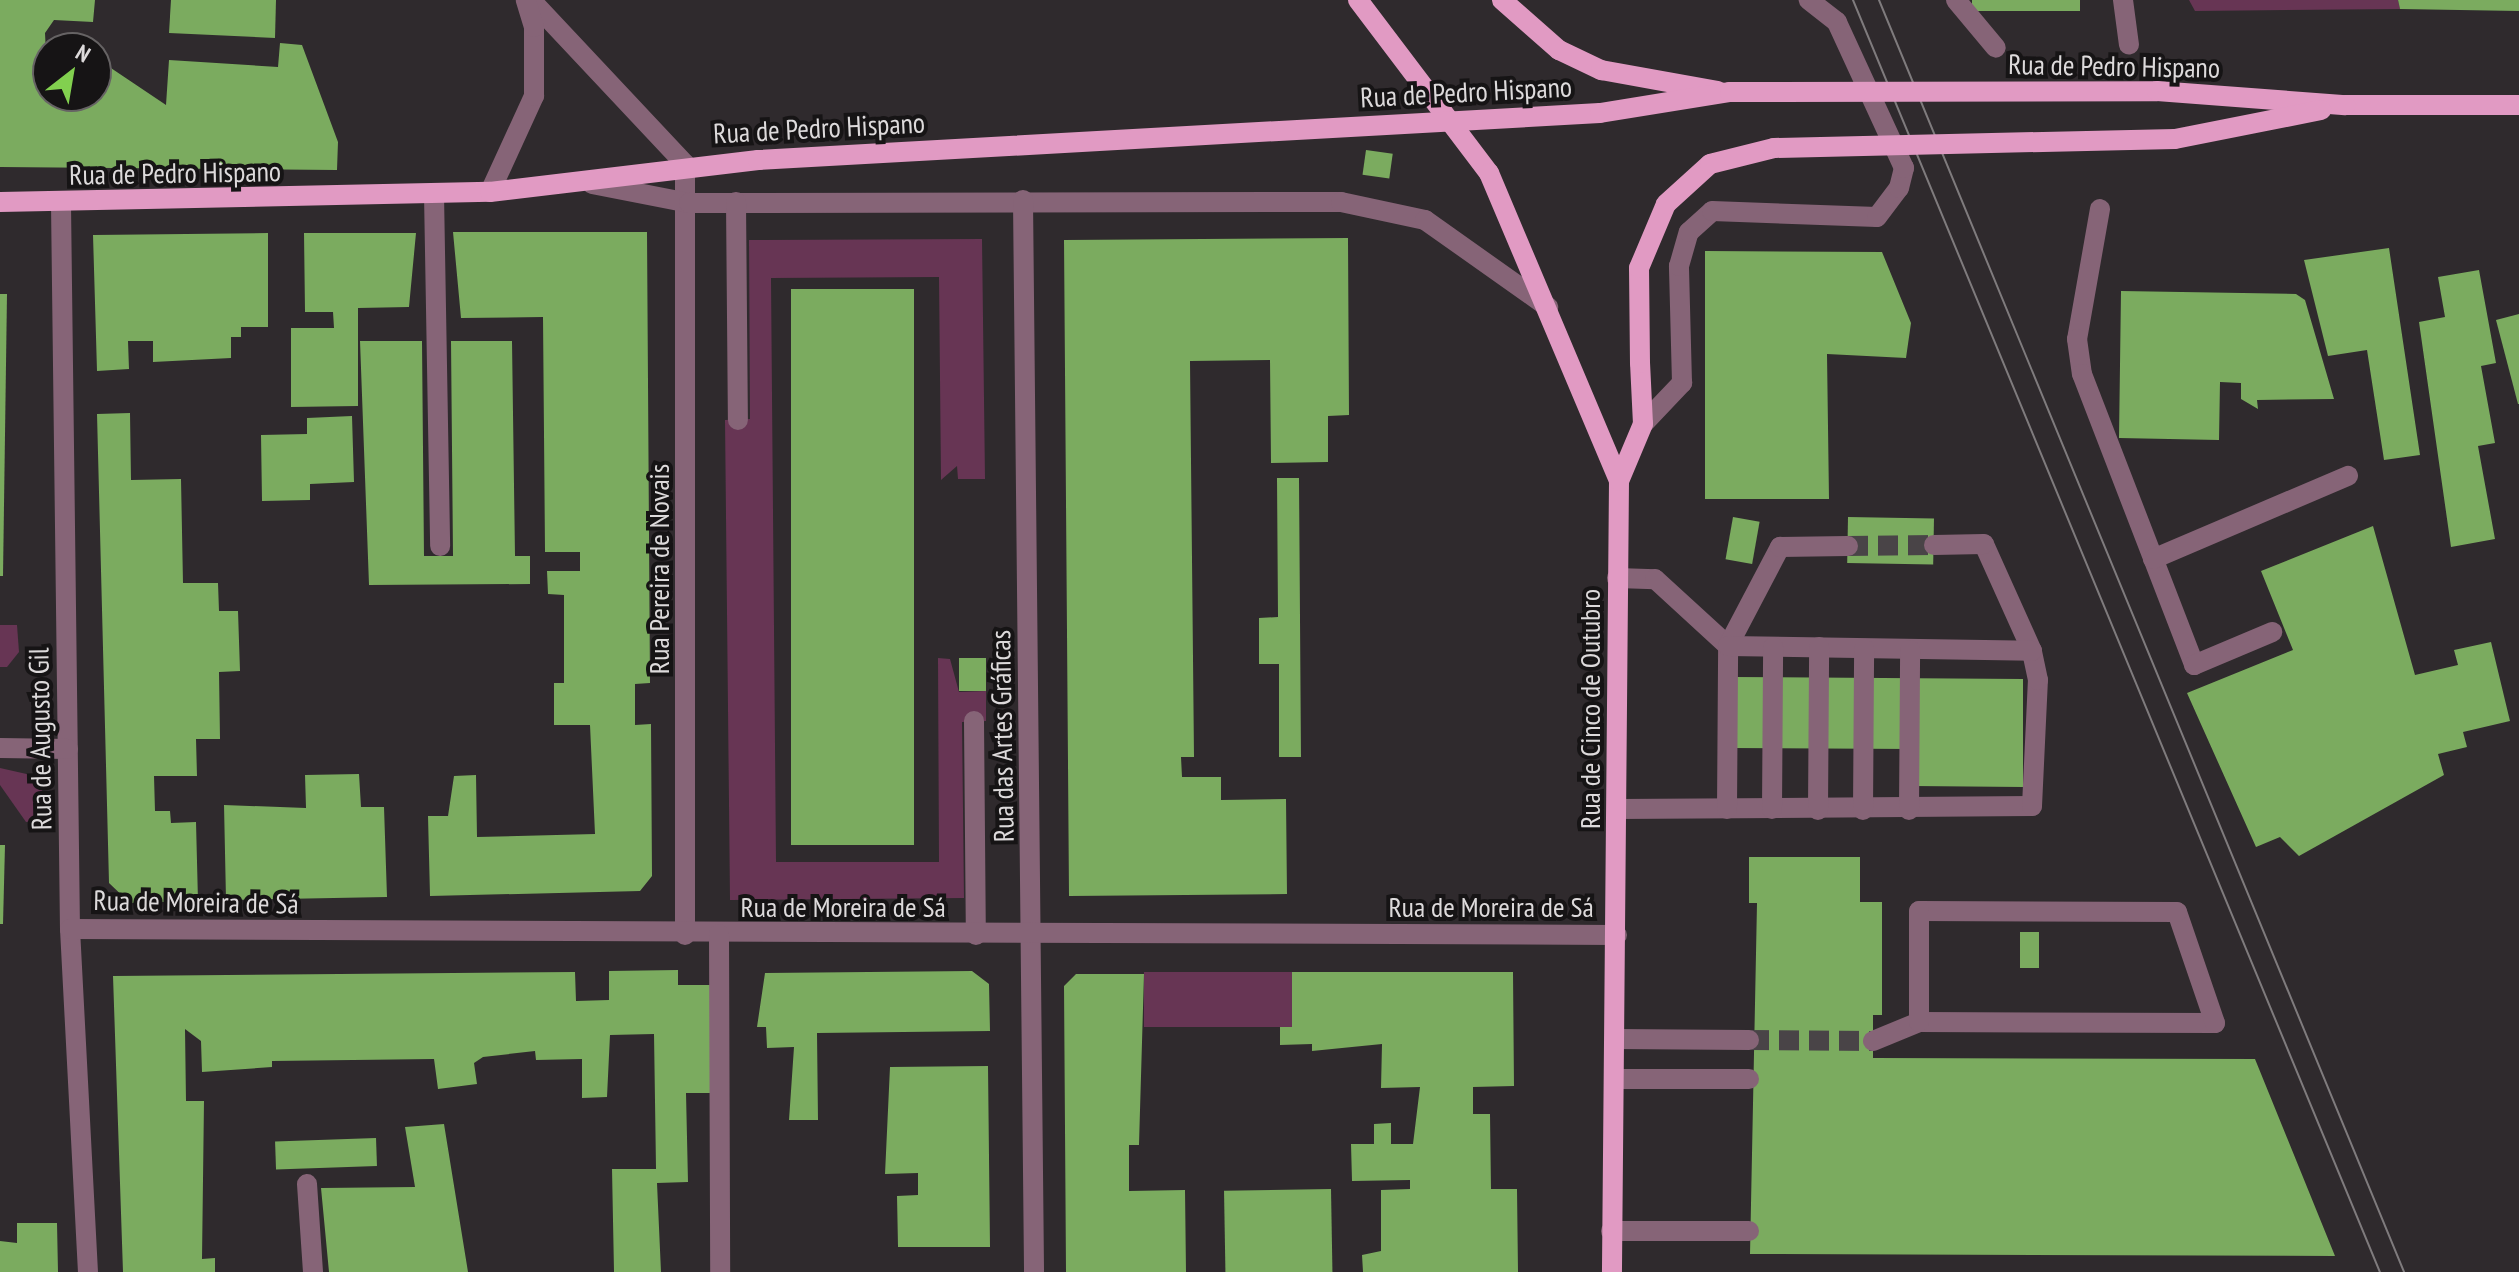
<!DOCTYPE html>
<html>
<head>
<meta charset="utf-8">
<style>
  body { margin:0 }
  #map { position:relative; width:2519px; height:1272px; overflow:hidden; background:#2f2a2d; font-family:"PT Sans Narrow",sans-serif }
  div>[style] { position:absolute }
  [style*='--x'] { left:calc(var(--x)*1px); top:calc(var(--y)*1px); width:calc(var(--w)*1px); rotate:calc(var(--a)*1deg) }
  .green>* { inset:0; background:#673554; transform-origin:0 0 }
  .building>* { inset:0; background:#7bab5f; transform-origin:0 0 }
  .minor-tunnel>* { height:20px; margin-top:-10px; transform-origin:0; background:repeating-linear-gradient(90deg,#494447 0 20px,transparent 0 30px) }
  .minor>* { height:20px; margin:-10px; padding:0 10px; transform-origin:10px; border-radius:10px; background:#866477 }
  .major>* { height:20px; margin:-10px; padding:0 10px; transform-origin:10px; border-radius:10px; background:#e19ac3 }
  .tram>* { height:2px; margin:-1px; padding:0 1px; transform-origin:1px; border-radius:1px; background:#7f7b7d }
  .major-bridge>* { height:20px; margin:-10px; padding:0 10px; transform-origin:10px; border-radius:10px; background:#e19ac3 }
  span { translate:-50% -50%; white-space:nowrap; text-align:center; line-height:1.15; -webkit-text-stroke:8px #161415; paint-order:stroke }
  .street-label { font-size:28px; color:#dddadb }
  .north { position:absolute; left:32px; top:32px; width:80px; height:80px; box-sizing:border-box; background:#161415; border:2px solid #666364; border-radius:50%; rotate:31deg; font-size:22px; font-weight:700; line-height:32px; text-align:center; color:#dddadb }
  .north::after { content:''; display:block; margin:auto; width:28px; height:36px; background:#82d04f; clip-path:polygon(50% 0,100% 100%,50% 72%,0 100%) }
</style>
</head>
<body>
<div id="map">
  <div class="green">
    <div style="clip-path:polygon(2189px 0,2398px 0,2400px 9px,2195px 11px)"></div>
    <div style="clip-path:polygon(982px 239px,985px 479px,958px 479px,957px 466px,941px 480px,939px 277px,771px 278px,776px 862px,939px 862px,938px 658px,950px 659px,959px 692px,986px 691px,986px 721px,962px 722px,964px 898px,730px 900px,725px 420px,750px 419px,749px 240px)"></div>
    <div style="clip-path:polygon(0 625px,17px 625px,19px 652px,7px 667px,0 667px)"></div>
    <div style="clip-path:polygon(0 768px,31px 775px,42px 787px,43px 820px,26px 822px,0 785px)"></div>
    <div style="left:1292px;top:972px;width:55px;height:148px;rotate:90deg"></div>
  </div>
  <div class="building">
    <div style="clip-path:polygon(0 0,95px 0,93px 22px,54px 20px,45px 33px,48px 96px,96px 96px,96px 58px,166px 105px,169px 60px,278px 67px,280px 43px,302px 45px,338px 142px,337px 170px,0 167px)"></div>
    <div style="clip-path:polygon(171px 0,276px 0,275px 38px,169px 33px)"></div>
    <div style="left:1972px;top:0;width:108px;height:11px"></div>
    <div style="clip-path:polygon(2398px 0,2519px 0,2519px 11px,2400px 9px)"></div>
    <div style="left:1366px;top:150px;width:27px;height:25px;rotate:8deg"></div>
    <div style="clip-path:polygon(453px 232px,647px 232px,650px 683px,635px 684px,635px 725px,651px 724px,652px 876px,640px 891px,430px 896px,428px 816px,448px 816px,454px 776px,476px 775px,477px 837px,595px 834px,590px 725px,554px 725px,554px 683px,564px 683px,564px 595px,548px 594px,547px 571px,580px 571px,580px 552px,545px 552px,543px 317px,461px 318px)"></div>
    <div style="clip-path:polygon(268px 233px,268px 327px,241px 327px,241px 337px,231px 337px,231px 358px,153px 362px,153px 341px,128px 341px,129px 369px,97px 371px,93px 235px)"></div>
    <div style="clip-path:polygon(304px 233px,416px 233px,409px 307px,358px 308px,358px 406px,291px 407px,291px 328px,334px 328px,333px 312px,305px 312px)"></div>
    <div style="clip-path:polygon(1348px 238px,1349px 415px,1328px 416px,1328px 462px,1271px 463px,1270px 360px,1190px 361px,1194px 757px,1181px 757px,1182px 777px,1221px 777px,1221px 800px,1286px 799px,1287px 894px,1069px 896px,1064px 240px)"></div>
    <div style="clip-path:polygon(2389px 248px,2420px 455px,2384px 460px,2367px 350px,2328px 356px,2304px 260px)"></div>
    <div style="clip-path:polygon(1705px 251px,1882px 252px,1911px 323px,1906px 358px,1827px 354px,1829px 499px,1705px 499px)"></div>
    <div style="clip-path:polygon(2479px 270px,2496px 363px,2481px 366px,2495px 443px,2478px 446px,2495px 539px,2451px 547px,2419px 322px,2445px 317px,2438px 277px)"></div>
    <div style="left:791px;top:289px;width:123px;height:556px"></div>
    <div style="clip-path:polygon(2121px 291px,2296px 294px,2305px 300px,2334px 399px,2257px 400px,2258px 409px,2241px 399px,2241px 383px,2220px 382px,2219px 440px,2119px 438px)"></div>
    <div style="clip-path:polygon(0 294px,7px 294px,3px 576px,0 576px)"></div>
    <div style="clip-path:polygon(2519px 314px,2519px 404px,2518px 404px,2496px 320px)"></div>
    <div style="clip-path:polygon(360px 341px,422px 341px,424px 556px,453px 556px,451px 341px,512px 341px,515px 556px,530px 556px,530px 584px,369px 585px)"></div>
    <div style="clip-path:polygon(130px 413px,131px 480px,181px 479px,183px 583px,218px 583px,219px 611px,238px 611px,240px 671px,219px 672px,220px 739px,196px 739px,197px 776px,154px 776px,155px 811px,170px 811px,171px 823px,196px 822px,198px 901px,130px 903px,109px 883px,97px 414px)"></div>
    <div style="clip-path:polygon(352px 416px,354px 482px,310px 484px,310px 500px,262px 501px,261px 435px,307px 434px,307px 418px)"></div>
    <div style="clip-path:polygon(1277px 478px,1299px 478px,1301px 757px,1279px 757px,1279px 664px,1259px 664px,1259px 618px,1278px 617px)"></div>
    <div style="left:1733px;top:517px;width:27px;height:43px;rotate:10deg"></div>
    <div style="left:1848px;top:517px;width:86px;height:46px;rotate:1deg"></div>
    <div style="clip-path:polygon(2373px 526px,2415px 675px,2458px 665px,2454px 650px,2491px 642px,2510px 721px,2463px 732px,2467px 747px,2438px 754px,2444px 775px,2299px 856px,2280px 837px,2256px 847px,2187px 693px,2293px 650px,2261px 571px)"></div>
    <div style="left:986px;top:658px;width:33px;height:27px;rotate:90deg"></div>
    <div style="clip-path:polygon(1732px 677px,2023px 679px,2023px 787px,1913px 786px,1913px 749px,1731px 748px)"></div>
    <div style="clip-path:polygon(359px 774px,361px 807px,384px 807px,387px 897px,226px 900px,224px 805px,306px 808px,305px 775px)"></div>
    <div style="clip-path:polygon(0 845px,5px 845px,3px 924px,0 924px)"></div>
    <div style="clip-path:polygon(1749px 857px,1860px 857px,1860px 902px,1882px 902px,1882px 1015px,1873px 1015px,1873px 1058px,2255px 1059px,2335px 1256px,1750px 1254px,1757px 903px,1749px 903px)"></div>
    <div style="left:2020px;top:932px;width:19px;height:36px"></div>
    <div style="clip-path:polygon(678px 970px,678px 985px,711px 985px,713px 1093px,686px 1093px,688px 1182px,657px 1183px,661px 1272px,614px 1272px,612px 1169px,656px 1169px,654px 1034px,610px 1035px,607px 1097px,582px 1098px,582px 1059px,536px 1060px,535px 1051px,483px 1057px,474px 1063px,477px 1084px,438px 1089px,434px 1059px,272px 1061px,272px 1067px,202px 1072px,201px 1041px,185px 1029px,186px 1101px,204px 1101px,202px 1259px,215px 1258px,215px 1272px,123px 1272px,113px 976px,575px 972px,576px 1001px,609px 1000px,609px 971px)"></div>
    <div style="clip-path:polygon(972px 971px,989px 984px,990px 1031px,817px 1033px,818px 1120px,789px 1120px,794px 1047px,767px 1048px,766px 1027px,757px 1027px,765px 973px)"></div>
    <div style="clip-path:polygon(1292px 972px,1513px 972px,1514px 1086px,1473px 1087px,1473px 1114px,1490px 1114px,1491px 1189px,1517px 1189px,1518px 1272px,1363px 1272px,1362px 1255px,1381px 1251px,1381px 1190px,1410px 1189px,1410px 1180px,1352px 1181px,1351px 1144px,1374px 1144px,1374px 1124px,1391px 1123px,1391px 1144px,1413px 1144px,1420px 1087px,1381px 1088px,1382px 1044px,1312px 1051px,1312px 1044px,1280px 1045px,1280px 1027px,1292px 1027px)"></div>
    <div style="clip-path:polygon(1076px 974px,1144px 974px,1139px 1145px,1129px 1145px,1129px 1191px,1185px 1190px,1186px 1272px,1066px 1272px,1064px 986px)"></div>
    <div style="clip-path:polygon(988px 1066px,990px 1247px,898px 1247px,897px 1196px,918px 1195px,918px 1173px,885px 1174px,890px 1067px)"></div>
    <div style="clip-path:polygon(444px 1124px,468px 1272px,329px 1272px,321px 1188px,415px 1187px,405px 1127px)"></div>
    <div style="left:376px;top:1138px;width:28px;height:101px;rotate:88deg"></div>
    <div style="left:1331px;top:1189px;width:83px;height:107px;rotate:89deg"></div>
    <div style="clip-path:polygon(17px 1223px,57px 1223px,58px 1272px,0 1272px,0 1241px,17px 1243px)"></div>
  </div>
  <div class="minor-tunnel">
    <div style="--x:1848;--y:546;--w:86;--a:-0.7"></div>
    <div style="--x:1749;--y:1040;--w:124;--a:0.5"></div>
  </div>
  <div class="minor">
    <div style="--x:531;--y:0;--w:225;--a:46.8"></div>
    <div style="--x:685;--y:164;--w:771;--a:90"></div>
    <div style="--x:1956;--y:0;--w:62;--a:50.2"></div>
    <div style="--x:2123;--y:0;--w:45;--a:82.4"></div>
    <div style="--x:592;--y:184;--w:99;--a:11.1"></div>
    <div style="--x:689;--y:203;--w:652;--a:-0.09"></div>
    <div style="--x:1341;--y:202;--w:86;--a:12.1"></div>
    <div style="--x:1425;--y:220;--w:151;--a:35.3"></div>
    <div style="--x:490;--y:192;--w:106;--a:-65.4"></div>
    <div style="--x:534;--y:96;--w:69;--a:-90"></div>
    <div style="--x:534;--y:27;--w:28;--a:-107"></div>
    <div style="--x:434;--y:194;--w:352;--a:89"></div>
    <div style="--x:1023;--y:200;--w:1072;--a:89.41"></div>
    <div style="--x:736;--y:202;--w:218;--a:89.5"></div>
    <div style="--x:61;--y:204;--w:725;--a:89.29"></div>
    <div style="--x:70;--y:929;--w:343;--a:87"></div>
    <div style="--x:2100;--y:209;--w:132;--a:100"></div>
    <div style="--x:2077;--y:339;--w:35;--a:82"></div>
    <div style="--x:2082;--y:374;--w:312;--a:68.9"></div>
    <div style="--x:2194;--y:665;--w:85;--a:-22.9"></div>
    <div style="--x:1643;--y:424;--w:57;--a:-46.4"></div>
    <div style="--x:1682;--y:383;--w:117;--a:-91.5"></div>
    <div style="--x:1679;--y:266;--w:35;--a:-74"></div>
    <div style="--x:1689;--y:232;--w:31;--a:-42"></div>
    <div style="--x:1712;--y:211;--w:165;--a:2.1"></div>
    <div style="--x:1877;--y:217;--w:36;--a:-53"></div>
    <div style="--x:1899;--y:188;--w:21;--a:-76"></div>
    <div style="--x:1904;--y:168;--w:161;--a:-114.7"></div>
    <div style="--x:1837;--y:22;--w:36;--a:-142"></div>
    <div style="--x:2153;--y:559;--w:212;--a:-23.1"></div>
    <div style="--x:1617;--y:578;--w:38;--a:2"></div>
    <div style="--x:1655;--y:579;--w:99;--a:42.5"></div>
    <div style="--x:1728;--y:646;--w:112;--a:-62.3"></div>
    <div style="--x:1780;--y:547;--w:68;--a:-0.8"></div>
    <div style="--x:974;--y:721;--w:214;--a:89.5"></div>
    <div style="--x:0;--y:748;--w:68;--a:0.8"></div>
    <div style="--x:1619;--y:809;--w:413;--a:-0.4"></div>
    <div style="--x:2032;--y:806;--w:126;--a:-87.3"></div>
    <div style="--x:2038;--y:680;--w:30;--a:-102"></div>
    <div style="--x:2032;--y:651;--w:117;--a:-114.2"></div>
    <div style="--x:1984;--y:544;--w:50;--a:178.9"></div>
    <div style="--x:1727;--y:809;--w:163;--a:-89.6"></div>
    <div style="--x:1728;--y:646;--w:304;--a:0.9"></div>
    <div style="--x:1772;--y:809;--w:162;--a:-89.6"></div>
    <div style="--x:1818;--y:810;--w:163;--a:-89.6"></div>
    <div style="--x:1863;--y:810;--w:161;--a:-89.6"></div>
    <div style="--x:1909;--y:810;--w:160;--a:-89.6"></div>
    <div style="--x:70;--y:929;--w:1547;--a:0.22"></div>
    <div style="--x:719;--y:934;--w:338;--a:89.8"></div>
    <div style="--x:1615;--y:1039;--w:134;--a:0.4"></div>
    <div style="--x:1873;--y:1041;--w:50;--a:-22.4"></div>
    <div style="--x:1919;--y:1022;--w:296;--a:0.2"></div>
    <div style="--x:2215;--y:1023;--w:117;--a:-108.9"></div>
    <div style="--x:2177;--y:912;--w:258;--a:-179.8"></div>
    <div style="--x:1919;--y:911;--w:111;--a:90"></div>
    <div style="--x:1614;--y:1079;--w:135;--a:0"></div>
    <div style="--x:307;--y:1184;--w:88;--a:86.1"></div>
    <div style="--x:1611;--y:1231;--w:138;--a:0"></div>
  </div>
  <div class="major">
    <div style="--x:1358;--y:0;--w:217;--a:52.9"></div>
    <div style="--x:1489;--y:173;--w:334;--a:67.1"></div>
    <div style="--x:1619;--y:481;--w:791;--a:90.51"></div>
    <div style="--x:1502;--y:0;--w:76;--a:41.3"></div>
    <div style="--x:1559;--y:50;--w:47;--a:25.5"></div>
    <div style="--x:1601;--y:70;--w:119;--a:10.2"></div>
    <div style="--x:2345;--y:105;--w:174;--a:0"></div>
    <div style="--x:0;--y:202;--w:490;--a:-1.2"></div>
    <div style="--x:490;--y:192;--w:270;--a:-6.8"></div>
    <div style="--x:1619;--y:481;--w:62;--a:-67.2"></div>
    <div style="--x:1643;--y:424;--w:61;--a:-92.8"></div>
  </div>
  <div class="tram">
    <div style="--x:1853;--y:0;--w:1377;--a:67.5"></div>
    <div style="--x:1879;--y:0;--w:1376;--a:67.57"></div>
  </div>
  <div class="major-bridge">
    <div style="--x:758;--y:160;--w:843;--a:-3.19"></div>
    <div style="--x:1600;--y:113;--w:132;--a:-9.2"></div>
    <div style="--x:1730;--y:92;--w:427;--a:-0.1"></div>
    <div style="--x:2157;--y:91;--w:189;--a:4.3"></div>
    <div style="--x:1640;--y:363;--w:95;--a:-90.6"></div>
    <div style="--x:1639;--y:268;--w:69;--a:-67.1"></div>
    <div style="--x:1666;--y:204;--w:59;--a:-42.3"></div>
    <div style="--x:1710;--y:164;--w:66;--a:-14"></div>
    <div style="--x:1774;--y:148;--w:401;--a:-1.3"></div>
    <div style="--x:2175;--y:139;--w:149;--a:-11.2"></div>
  </div>
  <div class="street-label">
    <span style="left:2114px;top:66px;rotate:1deg">Rua de Pedro Hispano</span>
    <span style="left:1466px;top:92px;rotate:-3deg">Rua de Pedro Hispano</span>
    <span style="left:819px;top:128px;rotate:-3deg">Rua de Pedro Hispano</span>
    <span style="left:175px;top:173px;rotate:-1deg">Rua de Pedro Hispano</span>
    <span style="left:659px;top:569px;rotate:-90deg">Rua Pereira de Novais</span>
    <span style="left:1590px;top:709px;rotate:-90deg">Rua de Cinco de Outubro</span>
    <span style="left:1002px;top:736px;rotate:-91deg">Rua das Artes Gráficas</span>
    <span style="left:40px;top:739px;rotate:-91deg">Rua de Augusto Gil</span>
    <span style="left:196px;top:902px;rotate:1deg">Rua de Moreira de Sá</span>
    <span style="left:843px;top:907px">Rua de Moreira de Sá</span>
    <span style="left:1491px;top:907px">Rua de Moreira de Sá</span>
  </div>
  <div class="north">N</div>
</div>
</body>
</html>
